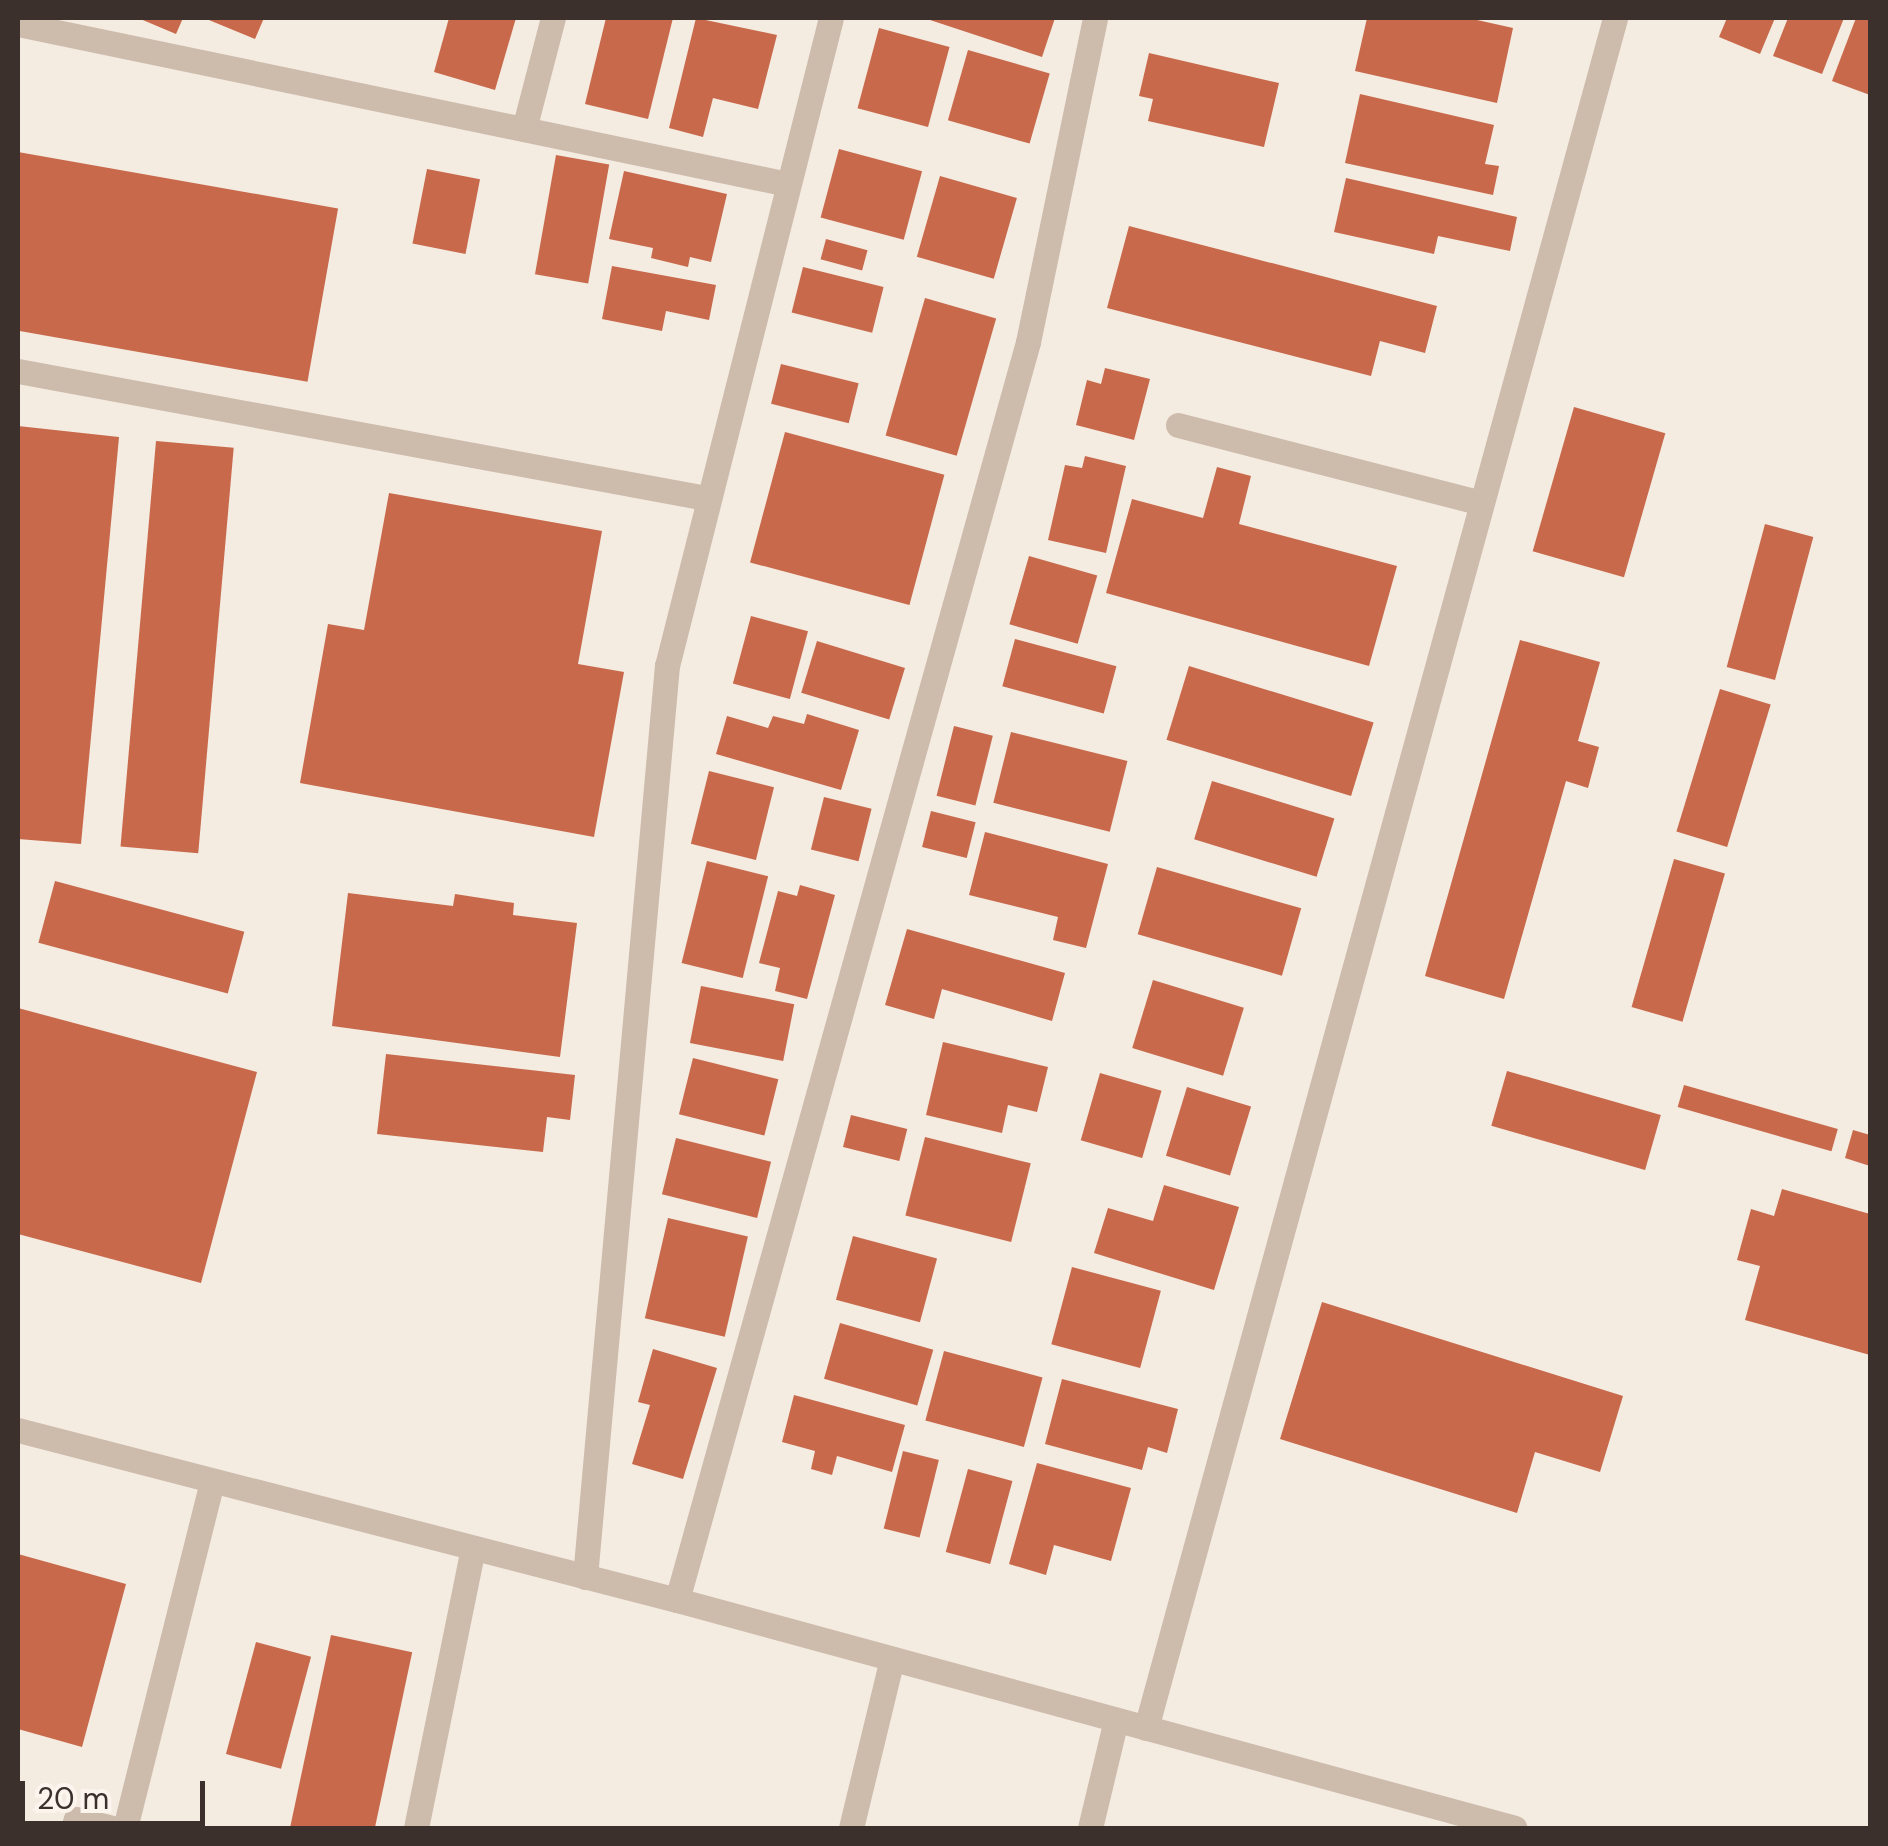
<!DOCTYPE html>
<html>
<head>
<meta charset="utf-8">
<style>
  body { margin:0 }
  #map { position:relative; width:1888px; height:1846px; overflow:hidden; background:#f4ebe1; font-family:"DM Sans",sans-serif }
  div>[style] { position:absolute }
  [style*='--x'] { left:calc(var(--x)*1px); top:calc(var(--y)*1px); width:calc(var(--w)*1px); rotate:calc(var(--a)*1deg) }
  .building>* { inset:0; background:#c8694b; transform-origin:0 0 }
  .minor>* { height:25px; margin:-12.5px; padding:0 12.5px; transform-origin:12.5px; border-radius:12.5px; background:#cdbbac }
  span { translate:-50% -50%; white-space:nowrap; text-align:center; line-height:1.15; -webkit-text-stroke:10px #fbf5ee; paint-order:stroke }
  .frame { position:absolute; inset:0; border:20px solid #3b302b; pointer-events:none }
  .scale { position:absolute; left:20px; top:1781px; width:185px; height:45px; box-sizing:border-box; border:5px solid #3b302b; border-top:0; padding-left:12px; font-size:30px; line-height:35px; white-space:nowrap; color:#3b302b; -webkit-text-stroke:8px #fbf5ee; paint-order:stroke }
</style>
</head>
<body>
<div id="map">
  <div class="building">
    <div style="clip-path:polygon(138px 18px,183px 18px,176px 34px)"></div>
    <div style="clip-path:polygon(204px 18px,264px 18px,255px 39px)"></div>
    <div style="clip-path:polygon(449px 18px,516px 18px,495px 90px,434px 72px)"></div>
    <div style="clip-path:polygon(606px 18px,673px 18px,648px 119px,585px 104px)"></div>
    <div style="clip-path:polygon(696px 18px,777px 35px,758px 109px,713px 98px,703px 137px,669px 128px)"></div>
    <div style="clip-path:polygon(924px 18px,1055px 18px,1042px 57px)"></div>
    <div style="clip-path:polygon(1367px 18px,1468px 18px,1513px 28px,1497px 103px,1355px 71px)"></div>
    <div style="clip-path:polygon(1727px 18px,1775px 18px,1760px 54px,1719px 37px)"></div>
    <div style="clip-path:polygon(1788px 18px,1844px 18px,1822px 74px,1773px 56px)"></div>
    <div style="clip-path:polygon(1856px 18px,1870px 18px,1870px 95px,1832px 81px)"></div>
    <div style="left:879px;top:28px;width:73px;height:83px;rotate:15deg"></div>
    <div style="left:968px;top:50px;width:85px;height:73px;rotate:16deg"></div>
    <div style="clip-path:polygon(1149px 53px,1279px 83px,1264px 147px,1148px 121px,1153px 99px,1139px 96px)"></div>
    <div style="clip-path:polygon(1360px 94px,1494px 125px,1485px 164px,1499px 166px,1493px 195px,1345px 163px)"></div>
    <div style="left:839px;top:149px;width:86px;height:71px;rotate:15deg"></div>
    <div style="left:18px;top:152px;width:325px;height:176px;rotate:10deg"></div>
    <div style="left:556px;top:155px;width:54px;height:121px;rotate:10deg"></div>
    <div style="left:427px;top:169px;width:54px;height:76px;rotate:11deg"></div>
    <div style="clip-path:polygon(624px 171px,727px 194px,711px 262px,690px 257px,688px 267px,651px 258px,653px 248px,609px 239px)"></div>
    <div style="left:940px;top:176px;width:80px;height:84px;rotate:16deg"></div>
    <div style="clip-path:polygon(1346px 178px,1517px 217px,1510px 251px,1438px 236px,1434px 254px,1334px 232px)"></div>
    <div style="clip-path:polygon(1129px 226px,1437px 306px,1425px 353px,1380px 341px,1371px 376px,1107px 308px)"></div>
    <div style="left:826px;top:239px;width:43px;height:21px;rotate:15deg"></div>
    <div style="clip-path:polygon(612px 266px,716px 285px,709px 320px,666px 311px,662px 331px,602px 319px)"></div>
    <div style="left:803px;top:267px;width:83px;height:47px;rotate:14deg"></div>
    <div style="left:925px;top:298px;width:74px;height:143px;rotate:16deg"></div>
    <div style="left:781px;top:364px;width:80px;height:41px;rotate:14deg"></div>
    <div style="clip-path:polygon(1105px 368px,1150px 379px,1134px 440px,1076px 425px,1087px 380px,1101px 384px)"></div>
    <div style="left:1574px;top:407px;width:95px;height:150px;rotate:16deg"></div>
    <div style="clip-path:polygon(18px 426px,119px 437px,81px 844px,18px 839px)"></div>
    <div style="left:785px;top:432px;width:165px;height:135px;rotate:15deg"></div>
    <div style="left:156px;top:441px;width:78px;height:407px;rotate:5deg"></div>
    <div style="clip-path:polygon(1085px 456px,1126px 466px,1106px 553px,1048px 540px,1065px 465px,1082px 468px)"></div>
    <div style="clip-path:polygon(1217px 467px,1251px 476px,1239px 524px,1397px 566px,1369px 666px,1106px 593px,1132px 499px,1203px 518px)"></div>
    <div style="clip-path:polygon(389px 493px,602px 531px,578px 664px,624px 672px,594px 837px,300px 783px,328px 624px,364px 630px)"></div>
    <div style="left:1765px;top:524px;width:50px;height:148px;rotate:15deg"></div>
    <div style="left:1029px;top:556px;width:71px;height:71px;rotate:16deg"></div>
    <div style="left:751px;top:616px;width:59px;height:70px;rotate:15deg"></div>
    <div style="left:1015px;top:639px;width:105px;height:49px;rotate:15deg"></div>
    <div style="clip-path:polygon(1520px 640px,1600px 662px,1578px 741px,1599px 747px,1588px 788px,1566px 781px,1504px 999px,1425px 976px)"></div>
    <div style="left:817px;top:641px;width:92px;height:54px;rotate:17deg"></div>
    <div style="left:1189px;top:666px;width:193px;height:77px;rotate:17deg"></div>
    <div style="left:1720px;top:689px;width:53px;height:149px;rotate:17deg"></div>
    <div style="clip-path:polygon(807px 714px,859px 730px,841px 790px,716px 754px,727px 716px,768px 728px,773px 716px,804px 724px)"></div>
    <div style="left:954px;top:726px;width:40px;height:72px;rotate:14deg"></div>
    <div style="left:1011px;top:732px;width:120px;height:73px;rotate:14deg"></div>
    <div style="left:709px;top:771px;width:67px;height:75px;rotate:14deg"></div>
    <div style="left:1212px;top:781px;width:128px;height:61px;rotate:17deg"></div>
    <div style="left:824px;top:797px;width:49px;height:54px;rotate:14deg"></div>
    <div style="left:931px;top:811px;width:46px;height:37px;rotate:14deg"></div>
    <div style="clip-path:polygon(985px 832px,1108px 864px,1086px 948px,1053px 940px,1058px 917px,969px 895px)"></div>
    <div style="left:1674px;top:859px;width:53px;height:154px;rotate:16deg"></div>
    <div style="left:707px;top:861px;width:63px;height:105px;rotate:14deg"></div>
    <div style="left:1157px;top:867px;width:150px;height:70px;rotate:16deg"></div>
    <div style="left:55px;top:881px;width:196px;height:64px;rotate:15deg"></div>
    <div style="clip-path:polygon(800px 885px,835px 895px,807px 999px,775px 991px,780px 968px,759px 963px,778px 891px,797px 896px)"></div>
    <div style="clip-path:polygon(348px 893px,453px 906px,455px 894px,514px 903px,513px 915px,577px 923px,560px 1057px,332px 1026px)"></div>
    <div style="clip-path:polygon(907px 929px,1065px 973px,1052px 1021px,942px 989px,934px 1019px,885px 1005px)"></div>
    <div style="left:1153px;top:980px;width:95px;height:71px;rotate:17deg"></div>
    <div style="left:701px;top:986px;width:95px;height:58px;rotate:11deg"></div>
    <div style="clip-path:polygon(18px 1008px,257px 1072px,201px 1283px,18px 1234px)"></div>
    <div style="clip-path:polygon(943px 1042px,1048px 1067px,1037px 1112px,1008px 1105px,1002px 1133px,926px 1115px)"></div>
    <div style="clip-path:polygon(386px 1054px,575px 1075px,570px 1120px,547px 1117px,543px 1152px,377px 1134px)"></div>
    <div style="left:693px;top:1058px;width:88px;height:58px;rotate:14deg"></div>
    <div style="left:1507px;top:1071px;width:160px;height:57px;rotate:16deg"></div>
    <div style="left:1100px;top:1073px;width:64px;height:70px;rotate:16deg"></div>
    <div style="left:1684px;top:1085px;width:160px;height:23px;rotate:16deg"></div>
    <div style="left:1187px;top:1087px;width:67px;height:72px;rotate:17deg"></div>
    <div style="left:851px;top:1115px;width:58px;height:33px;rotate:14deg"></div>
    <div style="clip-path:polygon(1853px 1130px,1870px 1135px,1870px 1166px,1845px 1158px)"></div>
    <div style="left:925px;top:1137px;width:109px;height:81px;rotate:14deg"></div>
    <div style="left:676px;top:1138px;width:98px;height:58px;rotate:14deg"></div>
    <div style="clip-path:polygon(1164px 1185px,1239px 1207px,1214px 1290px,1094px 1253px,1108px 1208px,1153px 1221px)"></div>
    <div style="clip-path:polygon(1782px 1189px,1870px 1214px,1870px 1355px,1745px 1320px,1760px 1266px,1737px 1260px,1751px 1209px,1774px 1216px)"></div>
    <div style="left:668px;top:1218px;width:82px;height:103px;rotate:13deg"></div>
    <div style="left:853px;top:1236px;width:87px;height:66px;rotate:15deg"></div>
    <div style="left:1072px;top:1267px;width:92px;height:80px;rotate:15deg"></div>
    <div style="clip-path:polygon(1322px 1302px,1623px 1396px,1600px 1472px,1535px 1452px,1517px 1513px,1280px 1439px)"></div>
    <div style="left:840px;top:1323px;width:97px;height:58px;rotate:16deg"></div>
    <div style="clip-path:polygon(653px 1349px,717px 1368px,683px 1479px,632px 1464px,650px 1405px,638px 1402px)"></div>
    <div style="left:944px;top:1351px;width:102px;height:72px;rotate:15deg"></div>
    <div style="clip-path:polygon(1062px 1379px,1178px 1409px,1167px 1453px,1148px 1447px,1142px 1470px,1045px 1444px)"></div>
    <div style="clip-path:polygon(794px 1395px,905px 1425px,892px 1472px,837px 1456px,832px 1475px,811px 1469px,815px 1451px,782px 1442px)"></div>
    <div style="left:903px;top:1451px;width:37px;height:80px;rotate:14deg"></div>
    <div style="clip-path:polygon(1037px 1463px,1131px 1488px,1111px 1561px,1054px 1545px,1046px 1575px,1009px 1564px)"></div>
    <div style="left:968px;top:1469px;width:46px;height:86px;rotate:15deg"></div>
    <div style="clip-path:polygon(18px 1554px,126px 1584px,82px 1747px,18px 1729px)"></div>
    <div style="left:331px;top:1635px;width:83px;height:197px;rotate:12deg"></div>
    <div style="left:256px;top:1642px;width:57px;height:116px;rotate:15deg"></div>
  </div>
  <div class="minor">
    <div style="--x:18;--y:24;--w:786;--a:11.74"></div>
    <div style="--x:524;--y:129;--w:115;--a:-75.4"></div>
    <div style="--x:18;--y:371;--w:700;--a:10.46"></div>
    <div style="--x:1178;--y:425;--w:313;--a:14.4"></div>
    <div style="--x:18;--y:1430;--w:681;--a:14.47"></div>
    <div style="--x:677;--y:1600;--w:868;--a:15.22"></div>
    <div style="--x:585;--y:1577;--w:915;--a:-84.86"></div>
    <div style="--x:667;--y:666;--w:668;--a:-75.8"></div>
    <div style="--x:677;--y:1600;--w:1306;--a:-74.41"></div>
    <div style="--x:1028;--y:342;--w:331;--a:-78.3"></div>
    <div style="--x:1146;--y:1728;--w:1773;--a:-74.66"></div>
    <div style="--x:73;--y:1828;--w:9;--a:-72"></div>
    <div style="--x:76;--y:1819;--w:36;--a:14"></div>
    <div style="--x:125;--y:1828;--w:358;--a:-75.9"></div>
    <div style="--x:416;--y:1828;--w:285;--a:-78.5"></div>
    <div style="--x:851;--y:1828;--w:174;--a:-76.4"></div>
    <div style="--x:1090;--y:1828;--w:111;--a:-76.5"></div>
  </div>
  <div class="frame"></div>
  <div class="scale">20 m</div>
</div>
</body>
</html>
